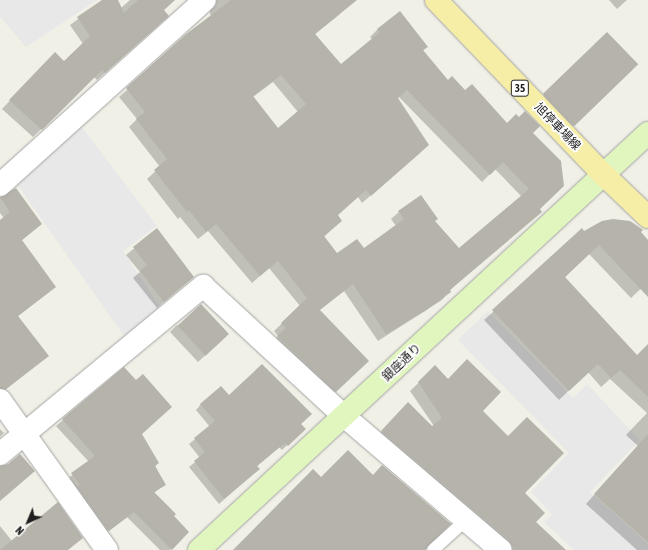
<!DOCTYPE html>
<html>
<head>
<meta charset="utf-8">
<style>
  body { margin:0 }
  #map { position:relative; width:648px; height:550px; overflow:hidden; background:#f0f0e7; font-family:"Asap Condensed","Noto Sans JP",sans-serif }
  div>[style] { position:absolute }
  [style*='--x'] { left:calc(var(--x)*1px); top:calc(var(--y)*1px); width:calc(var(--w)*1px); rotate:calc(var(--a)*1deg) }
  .parking>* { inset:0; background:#e8e8e8 }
  .shadow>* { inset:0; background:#0003 }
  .building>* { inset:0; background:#b5b3aa; transform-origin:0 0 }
  .roads { filter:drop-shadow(0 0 1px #a4a4a4) drop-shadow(0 0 1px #a4a4a4) }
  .lane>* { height:12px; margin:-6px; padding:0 6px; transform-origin:6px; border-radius:6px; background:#fff }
  .street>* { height:22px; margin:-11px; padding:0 11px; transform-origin:11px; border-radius:11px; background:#fff }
  .secondary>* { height:22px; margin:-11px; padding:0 11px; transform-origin:11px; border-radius:11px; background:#e1f6bf }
  .primary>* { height:22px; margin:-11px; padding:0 11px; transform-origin:11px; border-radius:11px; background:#f6eda6 }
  span { translate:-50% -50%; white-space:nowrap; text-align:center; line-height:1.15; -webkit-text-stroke:3.5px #fff; paint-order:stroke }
  .shield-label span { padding:1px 3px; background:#fff; border:1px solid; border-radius:3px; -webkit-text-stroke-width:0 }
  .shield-label { font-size:11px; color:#202020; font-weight:700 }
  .street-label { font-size:12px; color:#202020 }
  .north { position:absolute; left:8px; top:502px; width:40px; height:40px; -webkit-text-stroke:3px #fff; paint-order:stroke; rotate:224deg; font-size:11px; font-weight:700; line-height:16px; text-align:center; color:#202020 }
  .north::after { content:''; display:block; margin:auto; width:14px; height:18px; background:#202020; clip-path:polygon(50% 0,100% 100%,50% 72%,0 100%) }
</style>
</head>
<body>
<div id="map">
  <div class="parking">
    <div style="clip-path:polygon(0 0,97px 0,26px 47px,0 17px)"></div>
    <div style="clip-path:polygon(78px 122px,157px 226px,123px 251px,160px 307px,124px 336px,14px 180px)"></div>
    <div style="clip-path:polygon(488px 311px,573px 398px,587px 384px,640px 440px,590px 492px,648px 544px,648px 550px,574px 550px,544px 522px,552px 514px,531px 492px,569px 453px,458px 340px)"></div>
  </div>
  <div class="shadow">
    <div style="clip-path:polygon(104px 0,117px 0,121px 8px,130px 0,174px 0,163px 10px,160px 23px,97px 80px,94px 77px,33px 137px,2px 109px,47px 61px,64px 63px,83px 44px,70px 25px)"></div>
    <div style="clip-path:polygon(evenodd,207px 0,343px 0,340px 14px,315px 34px,341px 65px,373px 40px,370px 37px,378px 29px,427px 46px,423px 51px,447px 82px,507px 125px,532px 133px,560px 162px,442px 300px,378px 341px,344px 291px,319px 310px,367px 361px,328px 399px,270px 345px,278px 336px,274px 331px,300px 306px,269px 268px,252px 283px,208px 231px,198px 239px,180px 217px,178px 219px,147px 179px,160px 167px,129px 127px,137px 119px,119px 97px,211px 17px,207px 0,273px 82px,298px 112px,278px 129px,253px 97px,273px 82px,207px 0,399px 97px,482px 182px,495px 169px,522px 197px,459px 249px,434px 221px,399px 212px,391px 219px,396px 226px,364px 250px,337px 254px,324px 237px,333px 228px,337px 215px,358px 197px,362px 203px,420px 153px,397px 99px,399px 97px)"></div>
    <div style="clip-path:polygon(609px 0,627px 0,617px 9px)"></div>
    <div style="clip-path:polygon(626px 74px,564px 134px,534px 105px,544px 95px)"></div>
    <div style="clip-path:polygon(9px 195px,41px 224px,21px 241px,55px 287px,17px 317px,48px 356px,0 394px,0 221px,4px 218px,0 213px,0 198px)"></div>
    <div style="clip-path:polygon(157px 230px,192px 277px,157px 308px,133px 278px,140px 272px,126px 255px)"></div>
    <div style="clip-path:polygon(584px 232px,639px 232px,648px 241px,648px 282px,631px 298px,589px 254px,564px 278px,637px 357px,648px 345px,648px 550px,637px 550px,586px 504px,638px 446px,626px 435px,647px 413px,610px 379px,601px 387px,588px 372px,559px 400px,484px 320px)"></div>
    <div style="clip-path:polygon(177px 325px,221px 341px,198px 362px,170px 332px)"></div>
    <div style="clip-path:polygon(435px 367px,481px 411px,523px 493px,535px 522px,565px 550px,500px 550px,374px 440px,400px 412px,431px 428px,434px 426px,410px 391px)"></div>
    <div style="clip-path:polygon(124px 369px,141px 435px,164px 485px,154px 493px,188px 532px,170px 550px,160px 550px,127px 517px,102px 536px,66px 480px,89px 462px,56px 426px)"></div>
    <div style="clip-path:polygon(228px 396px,300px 425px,299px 434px,282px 450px,279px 447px,256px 467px,253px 474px,219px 504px,189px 467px,200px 458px,189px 444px,210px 427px,196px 410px,201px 404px)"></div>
    <div style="clip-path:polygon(0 429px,4px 433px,0 437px)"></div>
    <div style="clip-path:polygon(0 526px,16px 546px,12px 550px,0 550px)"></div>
  </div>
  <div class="building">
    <div style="clip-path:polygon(102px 0,118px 0,124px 13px,138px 0,175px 0,164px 10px,169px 16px,105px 73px,102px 70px,42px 130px,9px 100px,55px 52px,64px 61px,90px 36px,77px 17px)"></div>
    <div style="clip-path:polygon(evenodd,231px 0,357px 0,315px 34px,341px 64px,380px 32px,377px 29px,400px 11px,428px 47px,423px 50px,448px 80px,452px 76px,465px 90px,472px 84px,507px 123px,516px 114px,519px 117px,525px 111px,540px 126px,533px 133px,561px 161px,564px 186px,540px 209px,542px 212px,450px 290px,451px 292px,425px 311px,386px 334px,353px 284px,320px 310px,369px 361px,336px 392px,277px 336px,286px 328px,281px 323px,307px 298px,278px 261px,260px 276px,216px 224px,206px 232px,189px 210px,187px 212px,154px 170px,167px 159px,136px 119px,145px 112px,126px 88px,185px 35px,231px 0,281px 75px,306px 104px,278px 128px,253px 96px,281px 75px,231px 0,407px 90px,490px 175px,503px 162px,529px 189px,459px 248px,435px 221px,438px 219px,421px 195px,398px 211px,404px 219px,364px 248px,357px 239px,337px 253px,324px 236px,342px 221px,338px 215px,366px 190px,371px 196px,429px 145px,398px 98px,407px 90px)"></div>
    <div style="left:607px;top:32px;width:45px;height:89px;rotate:46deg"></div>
    <div style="clip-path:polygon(16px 188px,42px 224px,22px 240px,56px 287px,18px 316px,49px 356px,6px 389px,0 388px,0 220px,10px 212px,0 197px)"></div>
    <div style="clip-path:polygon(613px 219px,630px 221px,643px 230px,641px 232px,648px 240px,648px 297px,599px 245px,565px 277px,637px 355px,648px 344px,648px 397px,620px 370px,611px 378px,598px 364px,569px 391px,492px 310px,582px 228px,584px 231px,602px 221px)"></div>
    <div style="clip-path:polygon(157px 228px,194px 277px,164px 302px,140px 271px,147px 265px,133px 247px)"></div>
    <div style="left:201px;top:304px;width:41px;height:32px;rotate:47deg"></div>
    <div style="clip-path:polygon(467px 359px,501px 392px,483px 411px,508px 436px,527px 417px,564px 453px,525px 493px,545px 513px,536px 522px,566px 550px,515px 550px,509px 540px,381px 431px,408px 402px,432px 426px,442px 418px,418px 382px,435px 365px,448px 379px)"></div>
    <div style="clip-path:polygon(262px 364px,312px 414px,301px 424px,306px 429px,288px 446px,285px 443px,257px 466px,260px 469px,224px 499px,194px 461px,205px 452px,194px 438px,215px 421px,200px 404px,221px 386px,229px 395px)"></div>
    <div style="clip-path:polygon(124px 367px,136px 380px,143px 374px,172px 407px,142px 434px,159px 463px,155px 466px,166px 485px,154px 492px,176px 514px,174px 516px,189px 532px,172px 550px,134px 512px,109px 531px,77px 487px,80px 485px,71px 473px,95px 456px,62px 419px)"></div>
    <div style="clip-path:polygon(648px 434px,648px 542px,594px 494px)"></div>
    <div style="clip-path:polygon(348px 450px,373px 475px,382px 465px,451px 524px,425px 550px,233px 550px,313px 469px,321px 477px)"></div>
    <div style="clip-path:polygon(20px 454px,35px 471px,0 501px,0 466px,8px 464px)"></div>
    <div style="clip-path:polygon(58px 502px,83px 538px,68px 550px,0 550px)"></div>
  </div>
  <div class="roads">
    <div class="lane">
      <div style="--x:433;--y:550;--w:45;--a:-42.3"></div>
    </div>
    <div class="street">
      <div style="--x:0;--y:185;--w:276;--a:-42.1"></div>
      <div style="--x:0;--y:400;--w:184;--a:54.5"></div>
      <div style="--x:0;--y:454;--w:264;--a:-39.6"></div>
      <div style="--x:203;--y:286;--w:192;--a:42.7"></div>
      <div style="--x:344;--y:416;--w:206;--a:40.5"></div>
    </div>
    <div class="secondary">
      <div style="--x:199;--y:550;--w:613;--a:-42.88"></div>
    </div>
    <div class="primary">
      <div style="--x:436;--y:0;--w:243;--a:46.2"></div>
      <div style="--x:604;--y:175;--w:61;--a:43.7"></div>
    </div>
  </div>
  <div class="shield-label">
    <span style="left:520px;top:88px">35</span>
  </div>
  <div class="street-label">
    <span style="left:557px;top:127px;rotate:46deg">旭停車場線</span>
    <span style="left:402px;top:363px;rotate:-43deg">銀座通り</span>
  </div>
  <div class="north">N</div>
</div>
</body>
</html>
